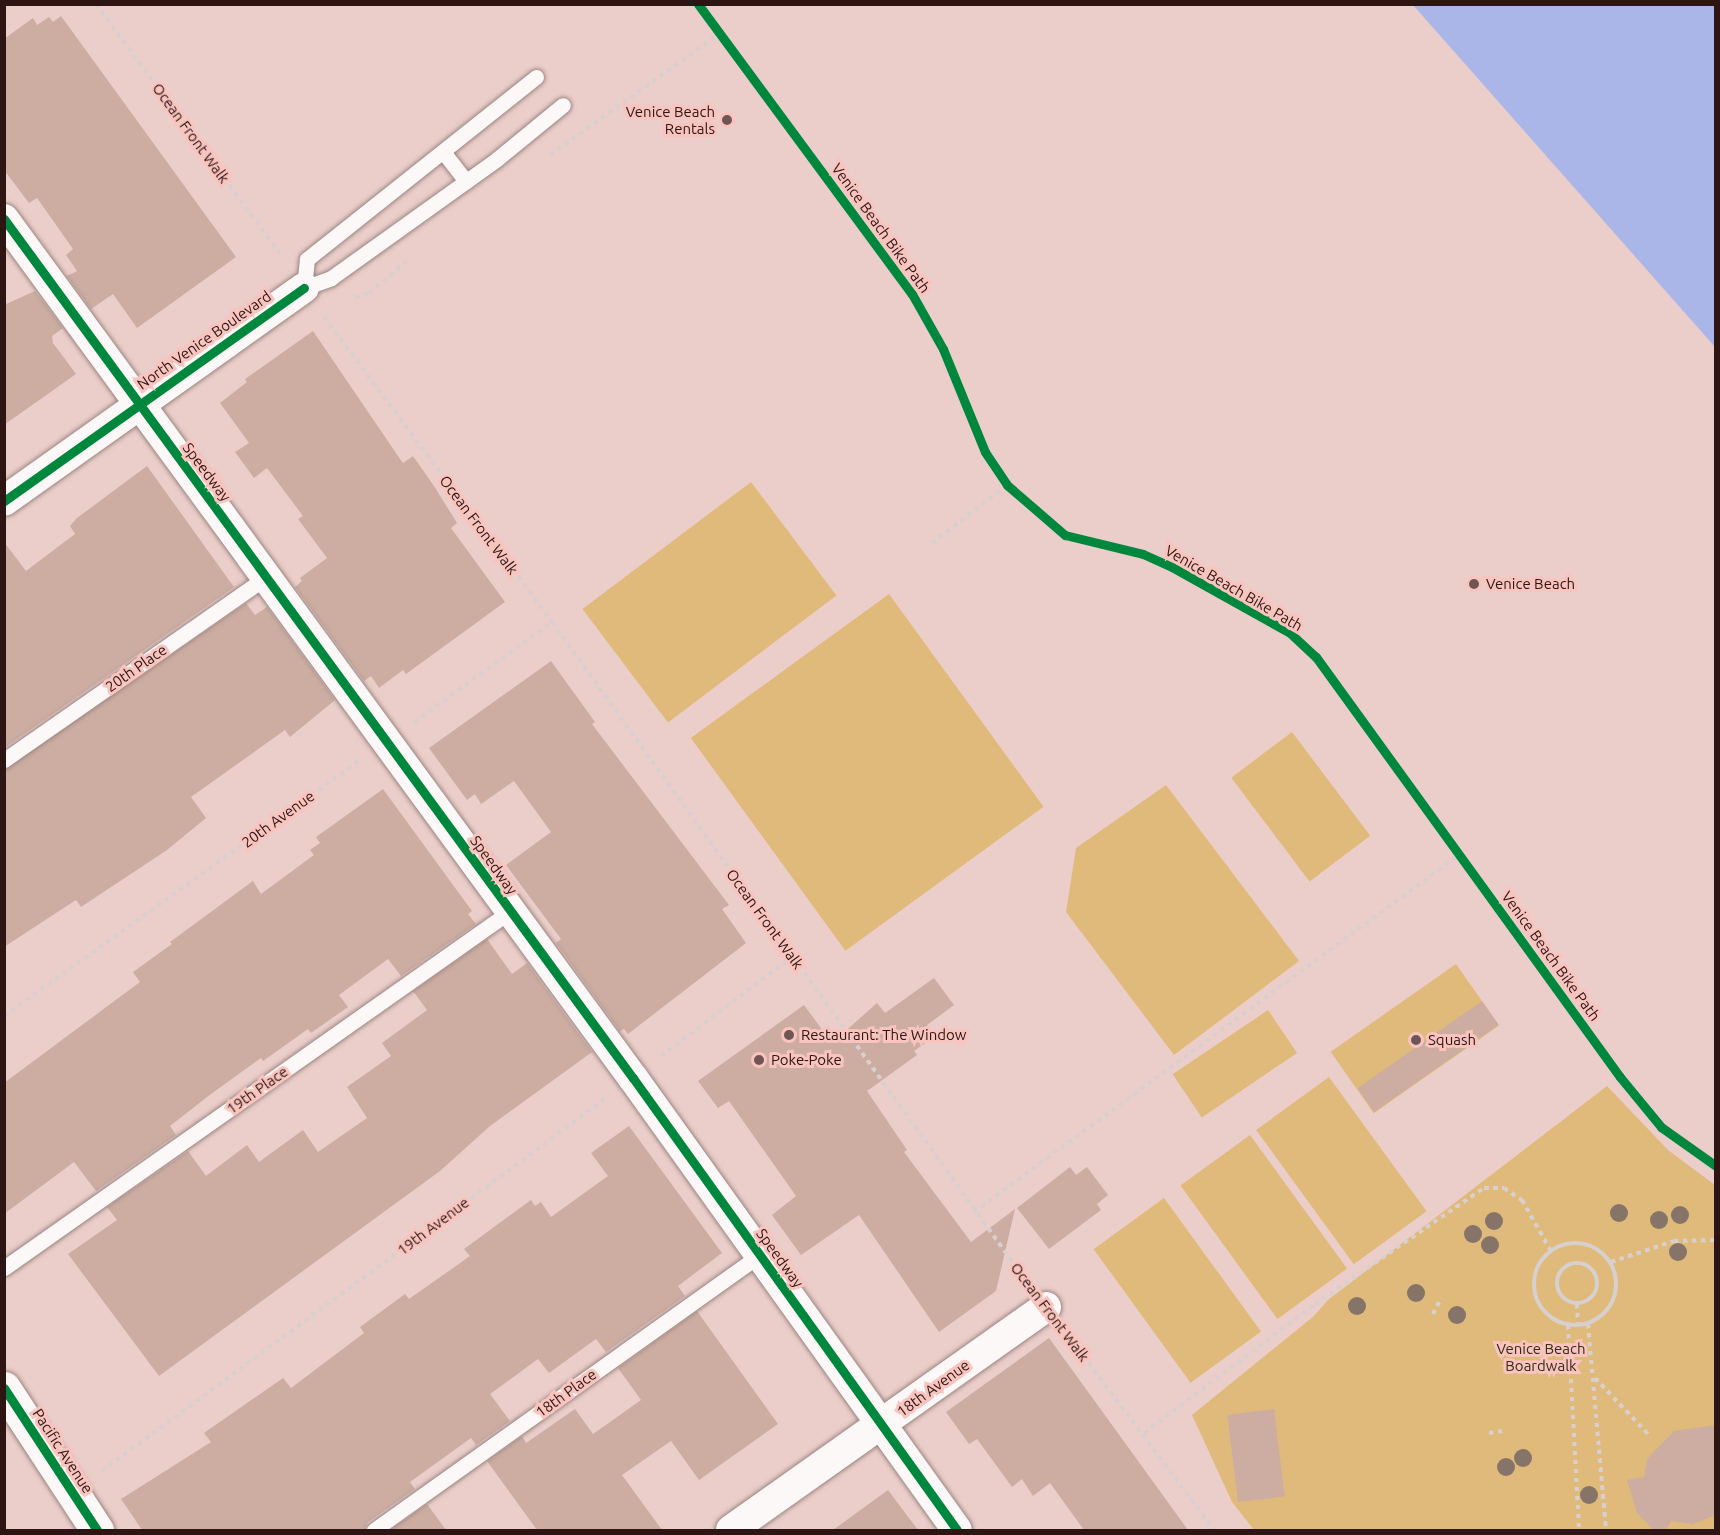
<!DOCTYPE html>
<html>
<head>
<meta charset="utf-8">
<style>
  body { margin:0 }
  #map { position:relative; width:1720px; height:1535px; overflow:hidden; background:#ebceca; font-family:Ubuntu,sans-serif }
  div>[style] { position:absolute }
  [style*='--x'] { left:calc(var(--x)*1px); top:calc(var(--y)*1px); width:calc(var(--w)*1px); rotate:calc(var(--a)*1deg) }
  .green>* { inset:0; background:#dfba7b; transform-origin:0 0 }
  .water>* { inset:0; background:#aab6e7 }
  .building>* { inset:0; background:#cdada1; transform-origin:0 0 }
  .path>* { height:4px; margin-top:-2px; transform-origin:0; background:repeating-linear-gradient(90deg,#d8d0ce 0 4.5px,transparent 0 9px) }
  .path>.ring { margin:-2px; padding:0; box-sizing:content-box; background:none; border:4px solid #d8d0ce; border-radius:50% }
  .roads { filter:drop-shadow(0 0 2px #9c8582) drop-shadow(0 0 2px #9c8582) }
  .service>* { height:15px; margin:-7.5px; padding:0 7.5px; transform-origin:7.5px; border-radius:7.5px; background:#fcf8f7 }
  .minor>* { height:30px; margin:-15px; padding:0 15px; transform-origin:15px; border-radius:15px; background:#fcf8f7 }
  .secondary>* { height:33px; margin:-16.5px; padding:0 16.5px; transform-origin:16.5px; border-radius:16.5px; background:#fcf8f7 }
  .cycleway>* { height:9px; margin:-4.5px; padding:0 4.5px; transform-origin:4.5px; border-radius:4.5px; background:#00873e }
  .trees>* { width:18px; height:18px; margin:-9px; border-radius:50%; background:#867468 }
  .dots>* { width:16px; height:16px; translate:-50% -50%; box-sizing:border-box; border:3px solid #f8c4bd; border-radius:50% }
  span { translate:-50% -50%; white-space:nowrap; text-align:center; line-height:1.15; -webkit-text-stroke:6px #f8c4bd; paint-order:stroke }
  .poi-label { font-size:15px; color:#2c1513 }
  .right { translate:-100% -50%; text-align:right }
  .left { translate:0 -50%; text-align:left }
  .street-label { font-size:15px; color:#2c1513 }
  .park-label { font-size:15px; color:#342b18 }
  .frame { position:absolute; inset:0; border:6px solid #2c1513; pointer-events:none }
</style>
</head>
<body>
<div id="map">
  <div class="green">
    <div style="left:751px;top:482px;width:142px;height:211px;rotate:53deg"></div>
    <div style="left:889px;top:594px;width:263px;height:245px;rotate:54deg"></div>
    <div style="left:1292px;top:732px;width:130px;height:76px;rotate:53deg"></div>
    <div style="clip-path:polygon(1166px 785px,1299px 961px,1174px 1055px,1066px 912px,1076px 848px)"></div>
    <div style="left:1456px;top:964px;width:75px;height:153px;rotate:55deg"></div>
    <div style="left:1268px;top:1010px;width:52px;height:115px;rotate:56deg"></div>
    <div style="left:1329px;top:1077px;width:166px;height:90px;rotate:54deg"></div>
    <div style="clip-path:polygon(1607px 1086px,1668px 1150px,1715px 1185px,1715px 1530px,1254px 1530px,1232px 1502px,1192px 1415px,1314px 1316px,1328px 1300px)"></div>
    <div style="left:1250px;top:1135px;width:165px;height:86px;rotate:54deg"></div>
    <div style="left:1164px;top:1198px;width:165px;height:87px;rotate:54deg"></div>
  </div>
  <div class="water">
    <div style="clip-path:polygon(1413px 5px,1715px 5px,1715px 347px)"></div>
  </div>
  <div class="building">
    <div style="clip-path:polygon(61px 16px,236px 257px,137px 328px,113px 294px,91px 309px,67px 276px,77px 271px,66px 255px,73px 249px,37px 198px,29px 203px,4px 170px,4px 39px,33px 18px,37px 25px,49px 17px,53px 22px)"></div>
    <div style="clip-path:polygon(35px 291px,63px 328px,52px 336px,53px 343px,76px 374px,4px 425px,4px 305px)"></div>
    <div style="clip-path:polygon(313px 331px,400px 459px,403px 463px,413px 456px,434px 486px,457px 523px,451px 528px,505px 602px,406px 674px,403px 670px,379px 688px,371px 676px,364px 681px,295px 587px,302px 581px,300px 578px,327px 558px,298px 519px,303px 516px,267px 468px,254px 478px,235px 452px,249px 443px,220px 403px,247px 382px,245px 379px)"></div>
    <div style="clip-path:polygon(147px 466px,234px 587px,4px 748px,4px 542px,26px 571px,75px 534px,70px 526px,77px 518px)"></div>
    <div style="clip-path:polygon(246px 603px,255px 615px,267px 607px,335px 700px,290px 737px,285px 730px,191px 797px,206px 818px,167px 850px,81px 907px,76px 900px,4px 947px,4px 770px)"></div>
    <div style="clip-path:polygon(551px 661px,595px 722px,592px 724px,729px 905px,722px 909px,746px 943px,628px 1034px,624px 1029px,620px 1031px,556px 943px,561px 939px,506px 865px,551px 832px,514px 781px,481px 804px,475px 794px,467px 800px,429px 748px)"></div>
    <div style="clip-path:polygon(383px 789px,472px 911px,468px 914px,476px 924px,401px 976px,388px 959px,339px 995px,348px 1007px,311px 1033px,308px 1029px,263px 1061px,261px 1058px,211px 1094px,170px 1126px,176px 1135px,96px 1191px,74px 1162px,4px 1214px,4px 1083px,140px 982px,133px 972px,172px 944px,170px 942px,253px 881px,261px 894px,314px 855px,310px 850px,320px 843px,316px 837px)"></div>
    <div style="clip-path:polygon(487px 939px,512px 974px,527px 963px,592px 1052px,490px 1126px,440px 1171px,159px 1376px,68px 1254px,117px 1220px,107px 1207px,188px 1151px,206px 1176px,247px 1145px,259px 1162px,303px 1130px,318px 1152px,367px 1118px,347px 1087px,391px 1056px,382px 1043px,427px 1010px,413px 991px)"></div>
    <div style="clip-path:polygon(934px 978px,954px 1005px,927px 1025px,935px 1036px,914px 1051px,917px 1055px,867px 1091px,907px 1150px,904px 1152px,971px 1242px,1015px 1209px,996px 1291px,939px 1332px,859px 1215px,801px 1255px,772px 1215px,796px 1196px,729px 1101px,718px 1108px,698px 1081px,804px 1005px,832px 1043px,877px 1003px,885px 1013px)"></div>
    <div style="left:1482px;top:1001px;width:29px;height:152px;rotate:55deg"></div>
    <div style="clip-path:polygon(629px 1126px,722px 1253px,678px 1286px,685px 1296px,606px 1352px,596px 1339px,549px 1373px,538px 1359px,490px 1394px,510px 1421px,476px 1445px,471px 1438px,410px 1482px,415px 1489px,368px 1522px,364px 1530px,142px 1530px,121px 1499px,211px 1442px,204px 1433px,283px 1378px,291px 1388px,364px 1333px,360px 1327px,405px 1294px,409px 1299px,470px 1256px,464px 1249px,531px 1200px,535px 1206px,541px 1202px,551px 1217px,608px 1176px,591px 1153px)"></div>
    <div style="clip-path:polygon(1070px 1167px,1076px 1175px,1087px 1167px,1108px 1195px,1097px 1204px,1101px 1210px,1049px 1249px,1017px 1208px)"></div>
    <div style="clip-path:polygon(697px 1311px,778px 1424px,699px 1480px,671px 1441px,622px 1475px,662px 1530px,537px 1530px,487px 1461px,522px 1436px,526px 1443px,575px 1409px,593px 1434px,641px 1400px,618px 1368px)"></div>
    <div style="clip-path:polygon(1049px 1338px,1107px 1418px,1188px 1530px,1084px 1530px,1050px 1483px,1033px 1496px,1022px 1479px,1012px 1487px,977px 1439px,969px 1444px,946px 1412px)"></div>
    <div style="left:1274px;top:1409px;width:88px;height:47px;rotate:83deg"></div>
    <div style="clip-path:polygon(1716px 1425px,1716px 1515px,1692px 1524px,1671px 1521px,1666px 1530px,1654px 1530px,1637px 1513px,1627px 1480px,1644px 1477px,1647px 1459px,1674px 1431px)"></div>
    <div style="clip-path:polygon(888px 1490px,918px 1530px,833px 1530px)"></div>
    <div style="clip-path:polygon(427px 1504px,446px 1530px,390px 1530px)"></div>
  </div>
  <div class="path">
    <div style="--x:96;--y:4;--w:310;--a:53.6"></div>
    <div style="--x:550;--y:155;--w:208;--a:-35.6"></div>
    <div style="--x:355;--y:297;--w:15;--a:-16"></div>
    <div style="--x:369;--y:293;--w:50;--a:-40.1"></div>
    <div style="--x:324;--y:317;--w:381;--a:53.2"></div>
    <div style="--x:552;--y:622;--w:808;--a:54.26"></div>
    <div style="--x:932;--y:543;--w:95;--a:-37.7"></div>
    <div style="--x:414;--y:722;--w:170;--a:-35.9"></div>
    <div style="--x:4;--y:1016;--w:437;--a:-35.7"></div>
    <div style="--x:661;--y:1056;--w:164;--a:-37.1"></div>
    <div style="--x:974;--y:1212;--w:602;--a:-36.36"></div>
    <div class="ring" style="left:1534px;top:1243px;width:78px;height:78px"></div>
    <div style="--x:1611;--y:1262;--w:66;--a:-18.4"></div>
    <div style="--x:1674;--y:1241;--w:42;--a:-1.4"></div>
    <div class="ring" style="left:1557px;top:1263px;width:36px;height:36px"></div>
    <div style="--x:1577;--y:1304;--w:22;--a:87"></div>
    <div style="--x:1433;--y:1314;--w:18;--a:-63"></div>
    <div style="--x:1588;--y:1324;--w:207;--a:85"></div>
    <div style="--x:1568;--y:1325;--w:205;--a:86.9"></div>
    <div style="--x:1067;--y:1334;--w:245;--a:53.1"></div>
    <div style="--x:1595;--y:1378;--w:79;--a:46.5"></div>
    <div style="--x:1144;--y:1433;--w:214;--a:-37"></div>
    <div style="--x:1315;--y:1304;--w:205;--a:-34.5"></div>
    <div style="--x:1484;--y:1188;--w:20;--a:0"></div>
    <div style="--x:1504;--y:1188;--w:22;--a:34"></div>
    <div style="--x:1522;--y:1200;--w:59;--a:60.4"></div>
    <div style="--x:1489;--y:1433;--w:18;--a:-9"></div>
    <div style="--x:102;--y:1471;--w:626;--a:-36.49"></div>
  </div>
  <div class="roads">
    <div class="service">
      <div style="--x:536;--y:77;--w:293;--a:141.5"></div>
      <div style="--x:307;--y:259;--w:29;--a:96"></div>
      <div style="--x:304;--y:288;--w:29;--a:-20"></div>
      <div style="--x:331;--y:278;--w:204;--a:-35.6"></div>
      <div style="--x:497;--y:159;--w:85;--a:-39.3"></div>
      <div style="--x:444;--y:153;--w:36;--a:52"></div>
      <div style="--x:4;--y:760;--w:322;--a:-34.9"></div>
      <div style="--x:4;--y:1268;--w:618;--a:-35.18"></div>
      <div style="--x:374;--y:1530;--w:473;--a:-35.5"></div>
    </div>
    <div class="minor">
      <div style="--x:4;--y:219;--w:1065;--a:53.79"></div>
      <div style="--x:633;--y:1078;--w:556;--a:54.37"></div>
      <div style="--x:4;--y:501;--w:368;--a:-35.4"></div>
      <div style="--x:731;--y:1530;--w:386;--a:-35.3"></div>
    </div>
    <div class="secondary">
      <div style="--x:4;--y:1388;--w:170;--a:56.8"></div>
    </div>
  </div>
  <div class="cycleway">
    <div style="--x:698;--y:4;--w:360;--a:53.6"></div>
    <div style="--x:912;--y:294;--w:63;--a:60.6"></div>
    <div style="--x:943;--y:349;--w:111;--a:67.8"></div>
    <div style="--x:985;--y:452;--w:40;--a:56"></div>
    <div style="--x:1007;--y:485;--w:77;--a:40.8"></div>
    <div style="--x:1065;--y:535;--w:80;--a:13.7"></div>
    <div style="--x:1143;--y:554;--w:32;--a:24"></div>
    <div style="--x:1172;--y:567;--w:135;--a:29.2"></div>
    <div style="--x:1290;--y:633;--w:35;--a:43"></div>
    <div style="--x:1316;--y:657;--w:518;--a:54.1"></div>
    <div style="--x:1620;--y:1077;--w:65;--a:50.6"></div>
    <div style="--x:1661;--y:1127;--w:67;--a:35.3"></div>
    <div style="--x:4;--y:219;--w:1065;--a:53.79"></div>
    <div style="--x:633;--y:1078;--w:556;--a:54.37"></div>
    <div style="--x:4;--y:501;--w:368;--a:-35.4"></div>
    <div style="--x:4;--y:1388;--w:170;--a:56.8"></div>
  </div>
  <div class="trees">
    <div style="left:1619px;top:1213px"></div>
    <div style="left:1680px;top:1215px"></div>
    <div style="left:1659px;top:1220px"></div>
    <div style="left:1494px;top:1221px"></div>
    <div style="left:1473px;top:1234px"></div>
    <div style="left:1490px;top:1245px"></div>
    <div style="left:1678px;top:1252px"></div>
    <div style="left:1416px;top:1293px"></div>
    <div style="left:1357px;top:1306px"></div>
    <div style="left:1457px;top:1315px"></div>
    <div style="left:1523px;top:1458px"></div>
    <div style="left:1506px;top:1467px"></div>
    <div style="left:1589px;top:1495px"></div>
  </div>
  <div class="dots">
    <div style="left:727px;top:120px;background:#6f5653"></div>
    <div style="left:1474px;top:584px;background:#6f5653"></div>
    <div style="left:789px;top:1035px;background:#6f5653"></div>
    <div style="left:1416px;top:1040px;background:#6f5653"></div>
    <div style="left:759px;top:1060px;background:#6f5653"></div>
  </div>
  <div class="poi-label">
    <span class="right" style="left:715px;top:120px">Venice Beach<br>Rentals</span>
    <span class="left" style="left:1486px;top:584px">Venice Beach</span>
    <span class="left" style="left:801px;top:1035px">Restaurant: The Window</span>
    <span class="left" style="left:1428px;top:1040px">Squash</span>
    <span class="left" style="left:771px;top:1060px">Poke-Poke</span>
  </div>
  <div class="street-label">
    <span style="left:191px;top:133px;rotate:54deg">Ocean Front Walk</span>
    <span style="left:881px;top:228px;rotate:54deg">Venice Beach Bike Path</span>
    <span style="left:204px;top:340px;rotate:-35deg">North Venice Boulevard</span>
    <span style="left:207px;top:472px;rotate:53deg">Speedway</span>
    <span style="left:479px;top:525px;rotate:53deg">Ocean Front Walk</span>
    <span style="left:1234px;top:588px;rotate:30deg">Venice Beach Bike Path</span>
    <span style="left:136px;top:668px;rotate:-35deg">20th Place</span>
    <span style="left:278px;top:819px;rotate:-36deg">20th Avenue</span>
    <span style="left:494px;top:865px;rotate:54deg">Speedway</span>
    <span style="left:765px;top:919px;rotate:54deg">Ocean Front Walk</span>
    <span style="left:1551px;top:956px;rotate:54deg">Venice Beach Bike Path</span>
    <span style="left:257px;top:1090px;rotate:-35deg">19th Place</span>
    <span style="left:433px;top:1226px;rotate:-37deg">19th Avenue</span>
    <span style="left:780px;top:1258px;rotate:54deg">Speedway</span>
    <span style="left:1050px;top:1312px;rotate:53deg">Ocean Front Walk</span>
    <span style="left:933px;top:1388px;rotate:-36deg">18th Avenue</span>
    <span style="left:566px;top:1393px;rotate:-36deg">18th Place</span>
    <span style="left:63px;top:1451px;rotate:57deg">Pacific Avenue</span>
  </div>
  <div class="park-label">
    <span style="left:1541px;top:1357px">Venice Beach<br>Boardwalk</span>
  </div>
  <div class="frame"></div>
</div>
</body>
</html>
